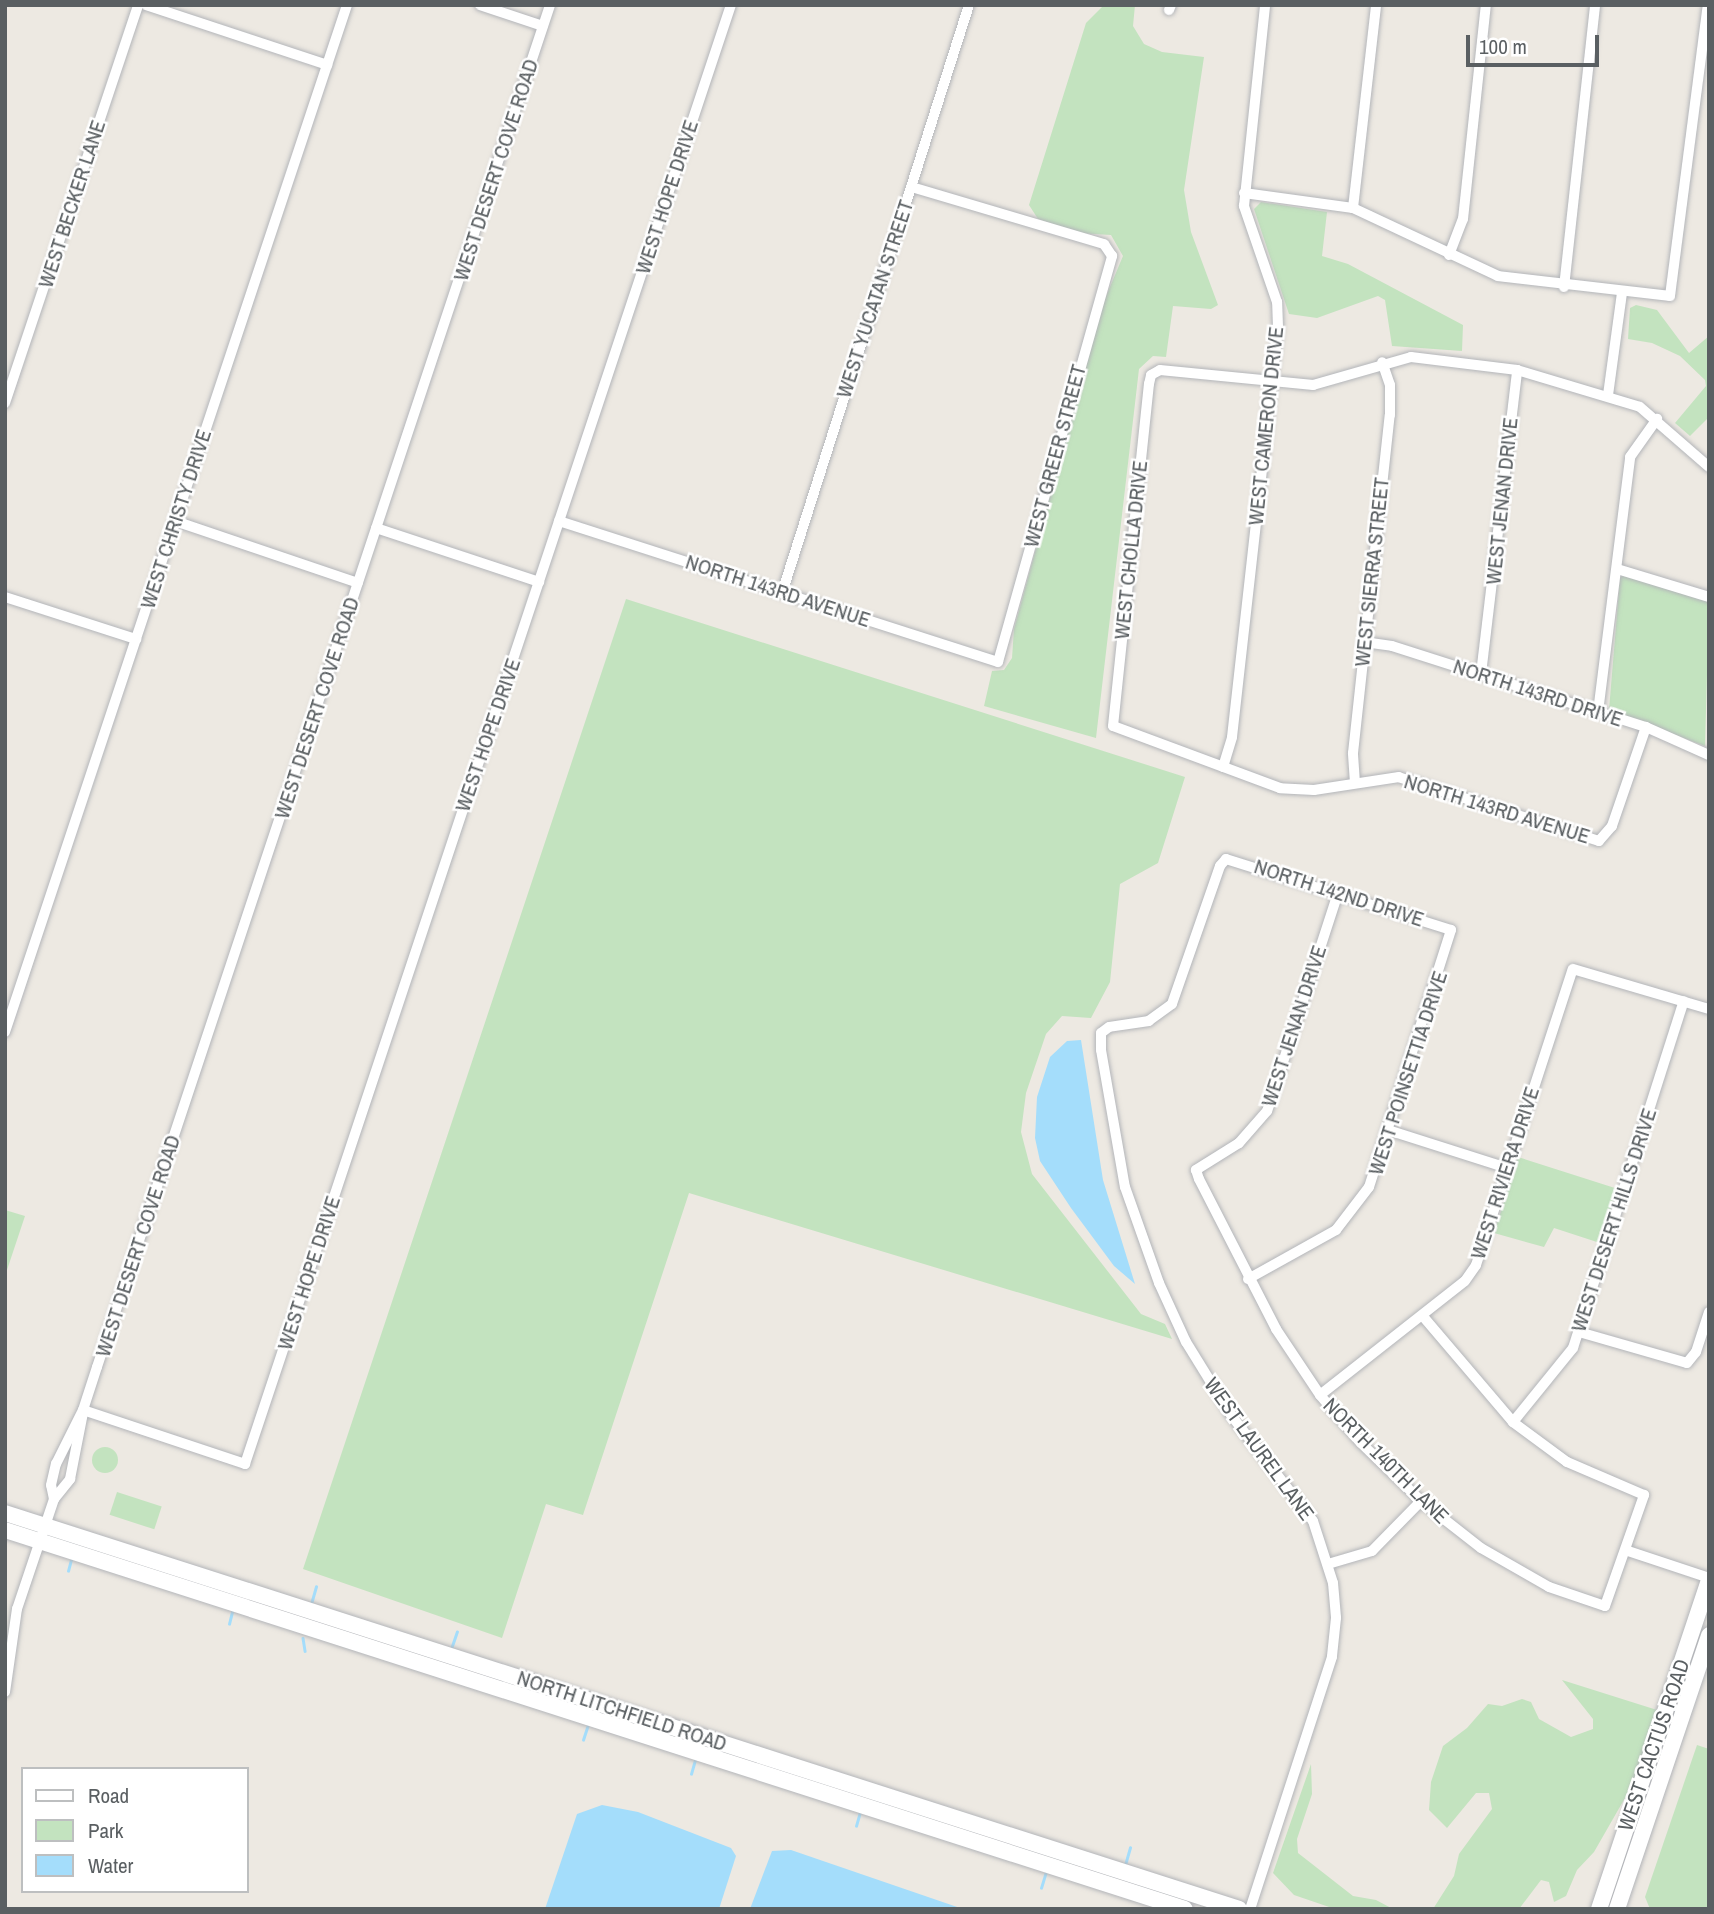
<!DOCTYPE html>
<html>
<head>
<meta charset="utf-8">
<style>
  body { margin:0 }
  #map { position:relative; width:1714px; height:1914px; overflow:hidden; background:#ede9e2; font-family:"Archivo Narrow",sans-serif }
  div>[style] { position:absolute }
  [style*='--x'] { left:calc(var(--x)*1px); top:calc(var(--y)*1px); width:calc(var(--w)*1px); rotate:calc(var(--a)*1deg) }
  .green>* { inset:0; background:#c3e3bf; transform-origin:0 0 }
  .round { border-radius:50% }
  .water>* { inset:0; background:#a4ddfb }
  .stream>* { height:2.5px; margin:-1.25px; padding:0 1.25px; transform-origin:1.25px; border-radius:1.25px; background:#a4ddfb }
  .roads { filter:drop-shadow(0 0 2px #b3b5b9) drop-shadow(0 0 2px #b3b5b9) }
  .minor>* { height:10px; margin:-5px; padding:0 5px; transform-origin:5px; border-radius:5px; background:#fff }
  .secondary>* { height:16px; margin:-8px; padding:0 8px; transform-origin:8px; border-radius:8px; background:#fff }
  span { translate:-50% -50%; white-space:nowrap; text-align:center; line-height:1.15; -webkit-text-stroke:5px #fff; paint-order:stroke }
  .street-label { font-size:21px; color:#5a5f62 }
  .frame { position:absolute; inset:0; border:7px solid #5a5f62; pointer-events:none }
  .legend { position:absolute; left:21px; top:1767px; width:228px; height:126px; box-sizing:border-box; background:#fff; border:2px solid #bdbfc0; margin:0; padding:9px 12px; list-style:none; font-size:21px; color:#5a5f62 }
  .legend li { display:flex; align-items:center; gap:14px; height:35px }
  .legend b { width:35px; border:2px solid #bdbfc0 }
  .scale { position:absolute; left:1466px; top:35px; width:133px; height:32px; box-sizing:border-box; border:4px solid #5a5f62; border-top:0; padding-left:9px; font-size:21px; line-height:24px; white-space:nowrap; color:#5a5f62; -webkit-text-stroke:5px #fff; paint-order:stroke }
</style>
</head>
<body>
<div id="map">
  <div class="green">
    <div style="clip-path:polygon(1104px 5px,1135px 5px,1133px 26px,1144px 44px,1162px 52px,1204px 57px,1184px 190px,1191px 232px,1218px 305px,1211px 309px,1173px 306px,1166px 357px,1153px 356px,1139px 369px,1096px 738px,984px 706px,992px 671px,1004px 670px,1012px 658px,1014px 629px,1102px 306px,1123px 256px,1111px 235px,1078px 233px,1038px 219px,1029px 205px,1086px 23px)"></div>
    <div style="clip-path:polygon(1261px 202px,1327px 212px,1322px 256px,1348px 264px,1463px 325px,1462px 351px,1392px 346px,1385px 300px,1378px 296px,1317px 318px,1289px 314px,1254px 209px)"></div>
    <div style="clip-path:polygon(1636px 305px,1657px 310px,1689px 353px,1709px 336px,1709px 417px,1690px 436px,1675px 423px,1706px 386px,1705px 380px,1680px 356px,1652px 343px,1628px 339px,1630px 308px)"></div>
    <div style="clip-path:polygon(1627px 574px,1709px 602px,1705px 746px,1609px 710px,1620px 578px)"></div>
    <div style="clip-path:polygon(626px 599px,1185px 777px,1158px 863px,1120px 884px,1110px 982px,1091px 1018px,1062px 1016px,1046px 1034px,1026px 1093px,1021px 1132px,1032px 1174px,1141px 1314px,1165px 1324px,1172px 1339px,689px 1193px,583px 1515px,546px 1504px,502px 1638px,303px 1569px)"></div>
    <div style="clip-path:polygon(1518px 1157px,1618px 1189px,1600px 1243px,1554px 1228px,1544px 1247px,1494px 1233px)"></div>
    <div style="clip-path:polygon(5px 1210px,25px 1216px,5px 1276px)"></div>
    <div class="round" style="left:92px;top:1447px;width:26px;height:26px"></div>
    <div style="left:117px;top:1492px;width:47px;height:24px;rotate:18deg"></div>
    <div style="clip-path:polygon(1562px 1680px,1657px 1710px,1633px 1784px,1594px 1852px,1577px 1870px,1566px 1896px,1554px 1902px,1549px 1882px,1541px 1880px,1519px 1909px,1433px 1909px,1454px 1876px,1459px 1854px,1492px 1809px,1489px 1793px,1476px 1793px,1447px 1828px,1429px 1810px,1431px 1782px,1443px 1746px,1467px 1728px,1488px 1704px,1502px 1706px,1522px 1699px,1531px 1702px,1539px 1719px,1571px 1737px,1593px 1729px,1593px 1719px)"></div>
    <div style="clip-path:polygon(1697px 1745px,1709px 1749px,1709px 1909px,1650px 1909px,1645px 1897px)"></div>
    <div style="clip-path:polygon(1311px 1764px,1312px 1794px,1297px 1839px,1298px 1853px,1353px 1896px,1376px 1900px,1393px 1909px,1335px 1909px,1294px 1895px,1273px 1873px)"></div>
  </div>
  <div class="water">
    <div style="clip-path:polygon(1081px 1040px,1103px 1180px,1135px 1284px,1114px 1266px,1071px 1208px,1040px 1161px,1035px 1138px,1037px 1097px,1050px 1057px,1067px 1041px)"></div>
    <div style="clip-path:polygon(602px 1805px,638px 1812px,731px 1848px,736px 1856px,719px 1909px,545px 1909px,577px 1814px)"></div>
    <div style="clip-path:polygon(791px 1850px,963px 1909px,750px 1909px,772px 1851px)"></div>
  </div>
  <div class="stream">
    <div style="--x:68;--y:1571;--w:11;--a:-75"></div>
    <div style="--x:311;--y:1604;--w:18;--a:-74"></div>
    <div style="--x:229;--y:1624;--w:12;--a:-76"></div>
    <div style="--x:303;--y:1638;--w:13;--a:81"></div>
    <div style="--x:451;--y:1649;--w:18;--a:-71"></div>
    <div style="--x:583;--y:1740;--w:16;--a:-72"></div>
    <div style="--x:691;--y:1774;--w:15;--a:-74"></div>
    <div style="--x:856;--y:1826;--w:15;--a:-74"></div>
    <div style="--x:1125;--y:1865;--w:18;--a:-74"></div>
    <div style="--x:1041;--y:1888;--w:17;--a:-73"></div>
  </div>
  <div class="roads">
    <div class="minor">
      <div style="--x:146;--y:5;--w:191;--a:18.3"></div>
      <div style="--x:480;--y:5;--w:66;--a:18.4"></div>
      <div style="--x:1169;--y:10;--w:5;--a:-68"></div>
      <div style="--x:1244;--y:193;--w:110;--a:7.8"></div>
      <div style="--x:1353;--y:208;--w:160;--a:25.1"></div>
      <div style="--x:1498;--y:276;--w:173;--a:6.6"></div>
      <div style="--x:1670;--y:296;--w:293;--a:-82.6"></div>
      <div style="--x:1353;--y:208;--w:204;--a:-83.5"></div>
      <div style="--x:1449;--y:255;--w:39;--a:-69"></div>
      <div style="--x:1463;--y:219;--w:215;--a:-83.9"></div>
      <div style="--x:1564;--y:287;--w:284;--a:-83.7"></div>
      <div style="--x:1608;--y:395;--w:103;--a:-82.2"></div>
      <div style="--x:5;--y:403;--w:420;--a:-71.5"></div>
      <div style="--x:175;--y:521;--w:193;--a:18.7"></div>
      <div style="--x:559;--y:521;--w:461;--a:17.8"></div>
      <div style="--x:998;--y:662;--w:422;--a:-74.3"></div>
      <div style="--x:1112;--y:256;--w:14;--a:-124"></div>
      <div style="--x:1104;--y:244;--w:201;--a:-163.5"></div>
      <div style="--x:376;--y:528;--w:172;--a:18.3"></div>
      <div style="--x:1617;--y:569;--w:96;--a:16.9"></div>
      <div style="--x:782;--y:593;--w:617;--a:-72.36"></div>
      <div style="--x:5;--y:597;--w:138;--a:17.8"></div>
      <div style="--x:1364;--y:642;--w:28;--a:8"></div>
      <div style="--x:1392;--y:646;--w:267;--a:17.7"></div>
      <div style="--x:1646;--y:727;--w:69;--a:24"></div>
      <div style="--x:1481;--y:674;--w:306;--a:-83.2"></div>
      <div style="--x:1598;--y:712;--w:257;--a:-82.8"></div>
      <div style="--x:1630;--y:457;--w:47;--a:-54.6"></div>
      <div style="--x:1646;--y:727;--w:105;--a:109"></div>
      <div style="--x:1612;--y:826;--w:20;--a:131"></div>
      <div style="--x:1599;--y:841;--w:210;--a:-162.3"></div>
      <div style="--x:1399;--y:777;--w:86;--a:171.3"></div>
      <div style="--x:1314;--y:790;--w:34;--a:-177"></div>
      <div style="--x:1280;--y:788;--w:178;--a:-159.6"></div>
      <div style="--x:1113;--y:726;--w:344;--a:-84"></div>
      <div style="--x:1149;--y:384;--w:9;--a:-77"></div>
      <div style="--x:1151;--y:375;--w:10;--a:-29"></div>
      <div style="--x:1160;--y:370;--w:154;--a:5.6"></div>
      <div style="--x:1313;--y:385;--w:102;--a:-15.9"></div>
      <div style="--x:1411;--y:357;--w:107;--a:7"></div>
      <div style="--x:1517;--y:370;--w:128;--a:16.7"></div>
      <div style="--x:1640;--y:407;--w:91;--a:41"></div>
      <div style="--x:1223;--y:767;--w:31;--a:-73"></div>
      <div style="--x:1232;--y:737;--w:413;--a:-83.6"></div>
      <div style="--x:1278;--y:327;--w:25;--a:-92"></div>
      <div style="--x:1277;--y:302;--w:102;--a:-109"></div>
      <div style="--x:1244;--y:206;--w:202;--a:-84"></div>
      <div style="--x:1355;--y:783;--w:30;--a:-94"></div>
      <div style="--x:1353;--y:753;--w:340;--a:-83.8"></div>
      <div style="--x:1390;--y:415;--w:30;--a:-90"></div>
      <div style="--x:1390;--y:385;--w:24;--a:-109"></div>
      <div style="--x:1338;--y:893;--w:229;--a:108"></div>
      <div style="--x:1267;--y:1111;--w:43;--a:131.2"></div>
      <div style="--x:1239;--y:1143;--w:51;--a:147.9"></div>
      <div style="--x:1196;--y:1170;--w:9;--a:72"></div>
      <div style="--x:1199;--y:1179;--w:169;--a:62.8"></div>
      <div style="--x:1276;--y:1329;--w:79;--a:56.3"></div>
      <div style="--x:1320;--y:1395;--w:63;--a:49.5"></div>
      <div style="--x:1361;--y:1443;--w:83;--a:44"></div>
      <div style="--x:1421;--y:1501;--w:76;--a:38.1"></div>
      <div style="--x:1481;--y:1548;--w:78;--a:29.8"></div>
      <div style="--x:1549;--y:1587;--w:59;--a:18.7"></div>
      <div style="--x:1605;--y:1606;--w:118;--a:-70.6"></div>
      <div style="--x:1644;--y:1495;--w:84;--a:-156.8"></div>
      <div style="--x:1567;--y:1462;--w:67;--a:-143.5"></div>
      <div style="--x:1513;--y:1422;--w:140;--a:-130.4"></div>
      <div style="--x:5;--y:1032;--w:1082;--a:-71.58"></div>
      <div style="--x:1391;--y:1131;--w:122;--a:17.7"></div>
      <div style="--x:1248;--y:1279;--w:101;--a:-29.1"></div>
      <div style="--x:1336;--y:1230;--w:54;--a:-52.5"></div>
      <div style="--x:1369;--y:1187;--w:270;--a:-72.3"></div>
      <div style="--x:1451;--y:930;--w:236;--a:-162.5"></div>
      <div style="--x:1226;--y:859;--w:9;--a:131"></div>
      <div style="--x:1220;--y:866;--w:146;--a:109.2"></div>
      <div style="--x:1172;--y:1004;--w:29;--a:144"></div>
      <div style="--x:1149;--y:1021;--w:40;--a:171.5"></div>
      <div style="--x:1109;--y:1027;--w:10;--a:143"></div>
      <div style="--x:1101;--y:1033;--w:17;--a:90"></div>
      <div style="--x:1101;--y:1050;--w:139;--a:80.1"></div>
      <div style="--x:1125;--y:1187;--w:102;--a:70.5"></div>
      <div style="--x:1159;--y:1283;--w:65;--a:65.4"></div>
      <div style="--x:1186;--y:1342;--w:86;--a:58.3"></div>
      <div style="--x:1231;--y:1415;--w:134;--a:52.3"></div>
      <div style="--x:1313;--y:1521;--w:65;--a:72.1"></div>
      <div style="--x:1333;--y:1583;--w:35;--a:85"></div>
      <div style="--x:1336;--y:1618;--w:39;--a:96"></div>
      <div style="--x:1332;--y:1657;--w:265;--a:108"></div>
      <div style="--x:1579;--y:1332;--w:112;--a:16"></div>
      <div style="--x:1687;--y:1363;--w:14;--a:-51"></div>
      <div style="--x:1696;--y:1352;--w:42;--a:-72"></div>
      <div style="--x:1320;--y:1395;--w:184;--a:-38.2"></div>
      <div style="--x:1465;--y:1281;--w:19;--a:-55"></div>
      <div style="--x:1476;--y:1265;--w:311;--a:-71.9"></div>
      <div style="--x:1573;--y:969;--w:142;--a:16.4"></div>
      <div style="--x:83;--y:1410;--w:171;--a:18.4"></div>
      <div style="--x:245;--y:1464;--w:1538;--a:-71.58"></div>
      <div style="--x:1513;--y:1422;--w:95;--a:-51"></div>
      <div style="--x:1573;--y:1348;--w:364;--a:-72.3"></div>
      <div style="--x:54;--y:1499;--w:14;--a:-102"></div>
      <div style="--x:51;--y:1485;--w:22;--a:-77"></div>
      <div style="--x:56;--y:1464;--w:60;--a:-63.4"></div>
      <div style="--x:83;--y:1410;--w:45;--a:-72"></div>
      <div style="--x:97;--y:1367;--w:1435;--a:-71.6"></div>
      <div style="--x:1628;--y:1551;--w:85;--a:18.4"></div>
      <div style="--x:1328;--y:1564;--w:46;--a:-16.5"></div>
      <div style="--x:1372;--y:1551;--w:70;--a:-45.6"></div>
      <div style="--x:5;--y:1692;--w:84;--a:-81.8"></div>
      <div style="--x:17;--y:1609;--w:116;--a:-71.4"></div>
      <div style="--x:54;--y:1499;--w:26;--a:-51"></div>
      <div style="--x:70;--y:1479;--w:67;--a:-78.9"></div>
    </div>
    <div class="secondary">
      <div style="--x:5;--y:1513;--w:1296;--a:17.79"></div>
      <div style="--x:5;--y:1530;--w:1239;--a:17.81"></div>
      <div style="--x:1599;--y:1909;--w:346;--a:-71.5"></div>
      <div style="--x:1617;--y:1909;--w:289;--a:-71.4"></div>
    </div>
  </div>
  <div class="street-label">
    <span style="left:496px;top:170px;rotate:-72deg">WEST DESERT COVE ROAD</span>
    <span style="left:667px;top:197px;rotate:-72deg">WEST HOPE DRIVE</span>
    <span style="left:72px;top:204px;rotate:-72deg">WEST BECKER LANE</span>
    <span style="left:875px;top:299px;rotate:-72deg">WEST YUCATAN STREET</span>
    <span style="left:1266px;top:426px;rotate:-84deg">WEST CAMERON DRIVE</span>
    <span style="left:1055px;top:456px;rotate:-75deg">WEST GREER STREET</span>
    <span style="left:1502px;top:501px;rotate:-84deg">WEST JENAN DRIVE</span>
    <span style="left:176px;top:519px;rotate:-72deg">WEST CHRISTY DRIVE</span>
    <span style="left:1131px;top:550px;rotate:-84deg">WEST CHOLLA DRIVE</span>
    <span style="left:1372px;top:572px;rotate:-84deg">WEST SIERRA STREET</span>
    <span style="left:778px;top:591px;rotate:18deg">NORTH 143RD AVENUE</span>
    <span style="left:1538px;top:693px;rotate:18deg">NORTH 143RD DRIVE</span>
    <span style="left:317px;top:708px;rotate:-72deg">WEST DESERT COVE ROAD</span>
    <span style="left:488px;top:735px;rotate:-71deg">WEST HOPE DRIVE</span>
    <span style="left:1497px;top:809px;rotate:17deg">NORTH 143RD AVENUE</span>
    <span style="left:1339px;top:893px;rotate:18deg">NORTH 142ND DRIVE</span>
    <span style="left:1294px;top:1026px;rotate:-72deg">WEST JENAN DRIVE</span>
    <span style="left:1408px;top:1073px;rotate:-72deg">WEST POINSETTIA DRIVE</span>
    <span style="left:1505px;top:1173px;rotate:-72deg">WEST RIVIERA DRIVE</span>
    <span style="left:1614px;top:1220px;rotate:-72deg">WEST DESERT HILLS DRIVE</span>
    <span style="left:138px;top:1246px;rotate:-72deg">WEST DESERT COVE ROAD</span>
    <span style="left:309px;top:1273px;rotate:-72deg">WEST HOPE DRIVE</span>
    <span style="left:1259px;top:1449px;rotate:54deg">WEST LAUREL LANE</span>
    <span style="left:1386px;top:1461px;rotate:45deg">NORTH 140TH LANE</span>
    <span style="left:622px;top:1711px;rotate:18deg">NORTH LITCHFIELD ROAD</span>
    <span style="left:1654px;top:1745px;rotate:-71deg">WEST CACTUS ROAD</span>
  </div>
  <div class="frame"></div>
  <ul class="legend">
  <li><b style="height:9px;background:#fff"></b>Road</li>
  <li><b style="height:19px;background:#c3e3bf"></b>Park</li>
  <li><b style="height:19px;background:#a4ddfb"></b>Water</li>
  </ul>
  <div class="scale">100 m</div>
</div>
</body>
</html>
